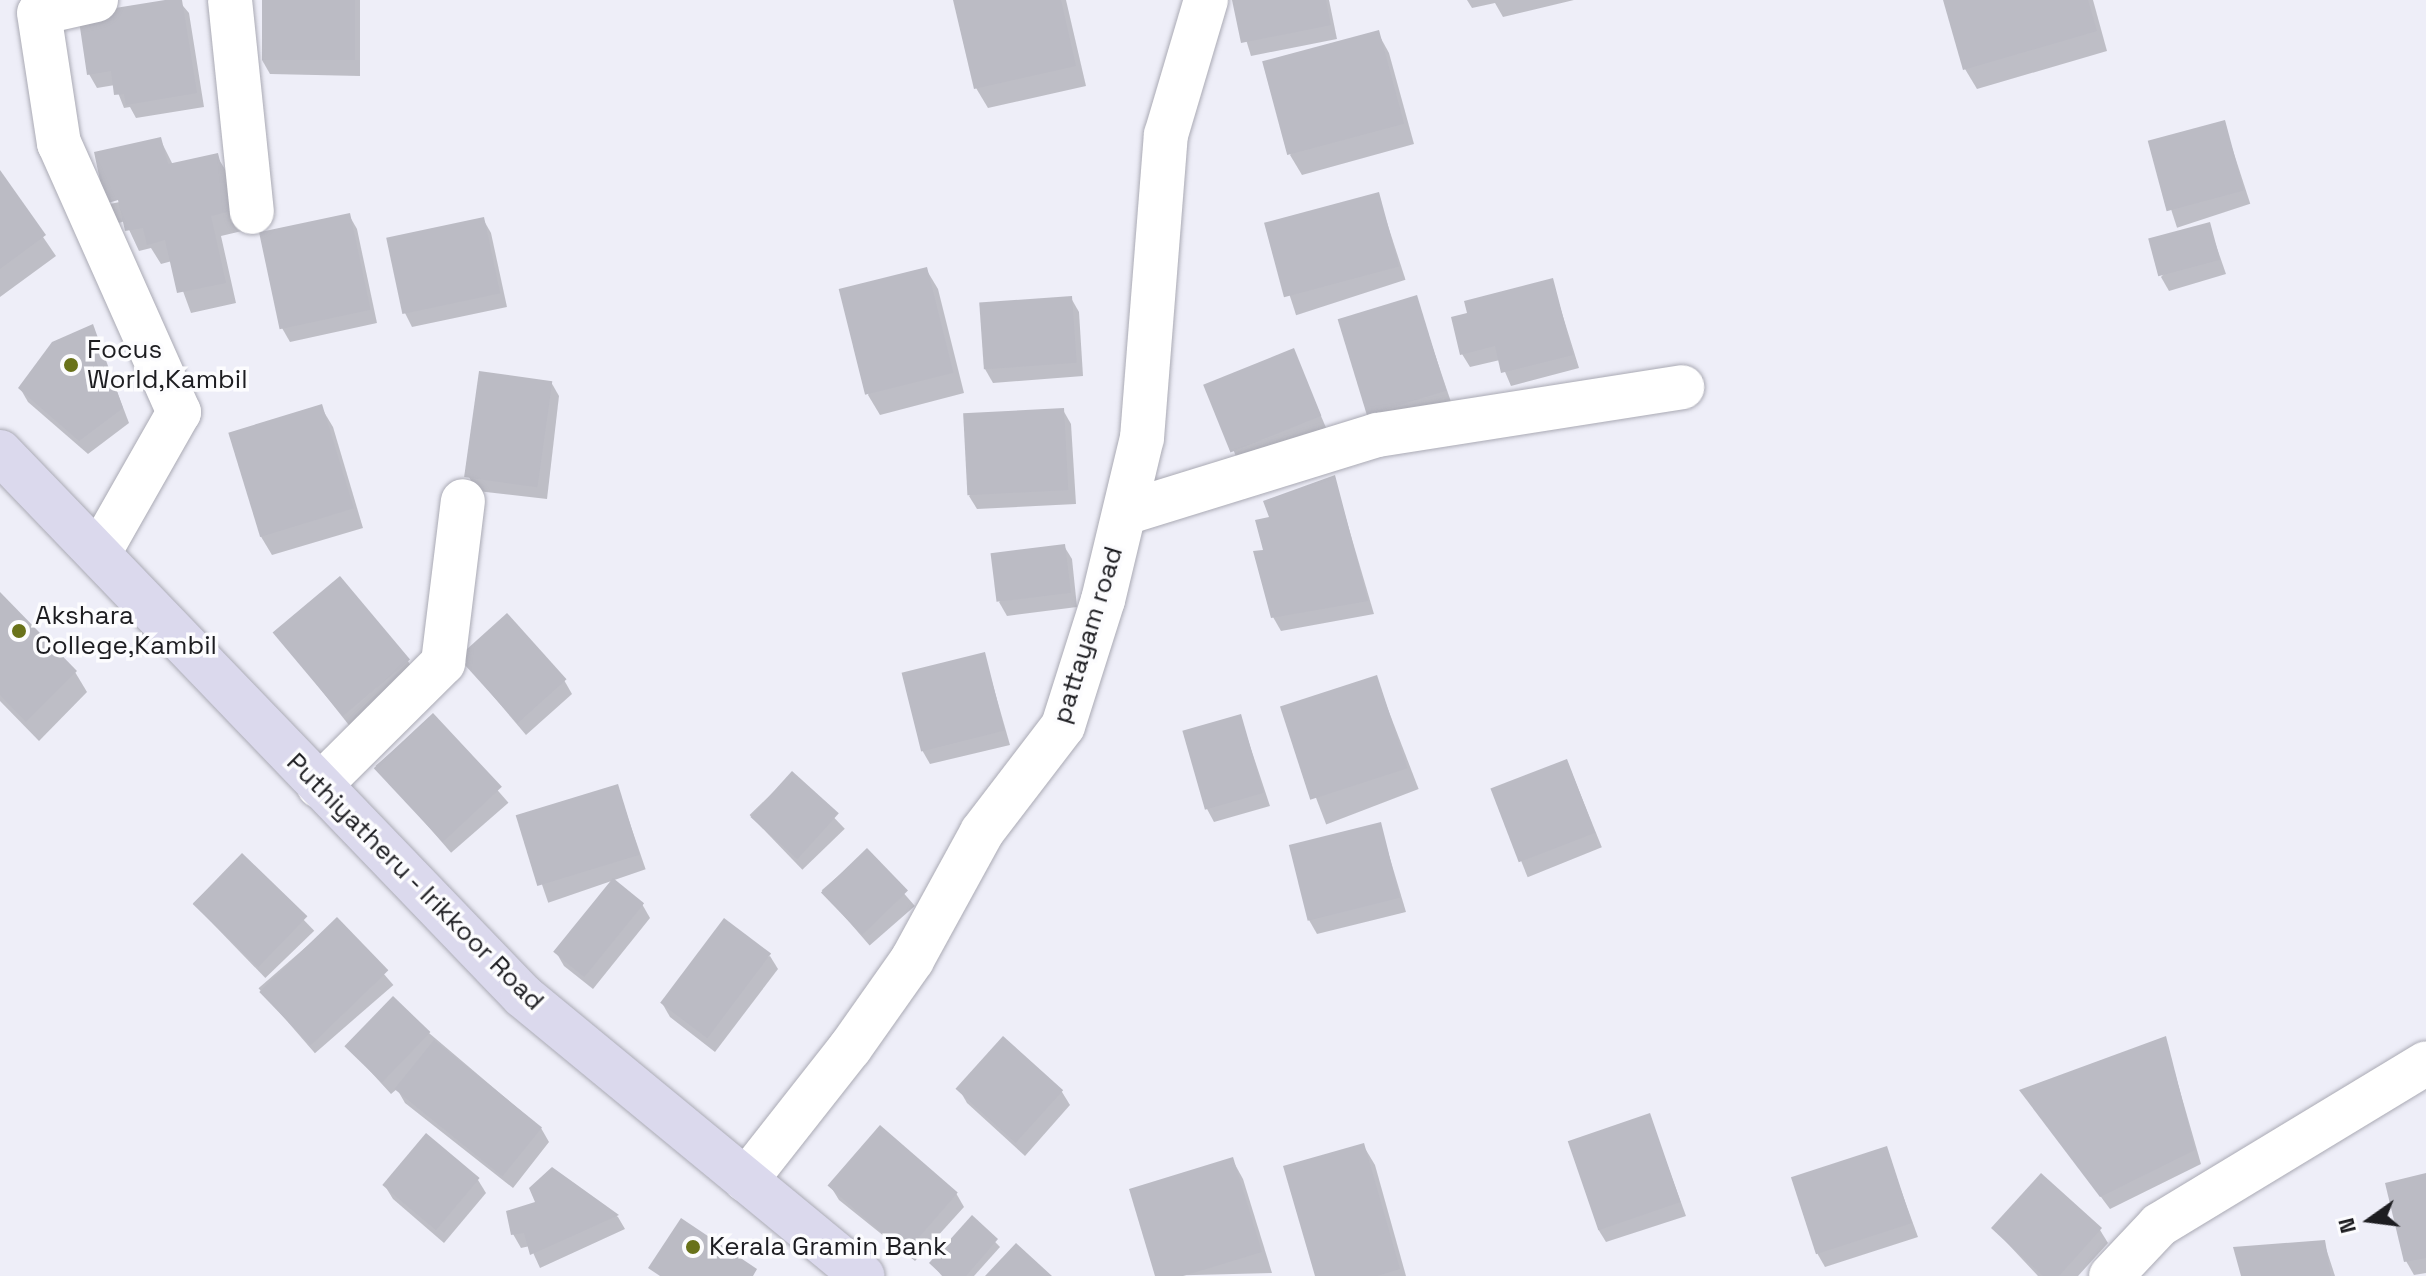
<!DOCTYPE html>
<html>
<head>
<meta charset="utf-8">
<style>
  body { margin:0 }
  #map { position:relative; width:2426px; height:1276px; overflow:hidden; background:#eeeef8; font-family:"Space Grotesk",sans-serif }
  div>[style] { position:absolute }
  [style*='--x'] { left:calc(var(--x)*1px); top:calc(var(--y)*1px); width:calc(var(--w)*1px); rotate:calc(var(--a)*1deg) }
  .shadow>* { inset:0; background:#0003; transform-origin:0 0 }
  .building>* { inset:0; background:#bbbbc4; transform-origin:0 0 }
  .roads { filter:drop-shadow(0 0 2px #aaaab4) drop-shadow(0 0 2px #aaaab4) }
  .minor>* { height:44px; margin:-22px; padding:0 22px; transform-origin:22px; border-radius:22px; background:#fff }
  .secondary>* { height:44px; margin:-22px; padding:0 22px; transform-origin:22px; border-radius:22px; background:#dbd9ed }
  .dots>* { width:22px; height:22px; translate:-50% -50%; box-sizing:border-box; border:4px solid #fcfcfe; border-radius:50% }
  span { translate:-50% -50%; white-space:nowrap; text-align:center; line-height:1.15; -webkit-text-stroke:7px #fcfcfe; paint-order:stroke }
  .poi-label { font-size:26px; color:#1d1d21 }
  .left { translate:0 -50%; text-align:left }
  .street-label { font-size:26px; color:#1d1d21 }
  .north { position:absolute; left:2330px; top:1180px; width:80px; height:80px; -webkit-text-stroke:6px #fcfcfe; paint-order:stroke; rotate:256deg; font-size:22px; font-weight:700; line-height:32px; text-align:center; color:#1d1d21 }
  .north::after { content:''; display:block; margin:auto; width:28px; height:36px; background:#1d1d21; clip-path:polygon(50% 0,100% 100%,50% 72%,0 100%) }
</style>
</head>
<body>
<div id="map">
  <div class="shadow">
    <div style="clip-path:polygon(178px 0,189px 13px,204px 107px,136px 118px,130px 107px,124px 108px,115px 85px,97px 88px,89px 74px)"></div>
    <div style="clip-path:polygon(264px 0,360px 0,360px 76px,270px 74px,262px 60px)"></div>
    <div style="clip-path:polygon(956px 0,1066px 0,1086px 86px,988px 108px,976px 88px)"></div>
    <div style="clip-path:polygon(1234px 0,1329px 0,1337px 39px,1251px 56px)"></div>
    <div style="clip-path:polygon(1467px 0,1574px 0,1503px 17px,1495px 3px,1472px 8px)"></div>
    <div style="clip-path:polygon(1945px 0,2093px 0,2107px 51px,1977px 89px,1965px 69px)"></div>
    <div style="clip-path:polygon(1378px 33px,1389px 53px,1414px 144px,1302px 175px,1290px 155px)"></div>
    <div style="left:2224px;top:123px;width:85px;height:77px;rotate:72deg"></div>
    <div style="clip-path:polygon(evenodd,160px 139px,173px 165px,217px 156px,229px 176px,242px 231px,221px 236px,236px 303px,191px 313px,172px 261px,161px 264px,151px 248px,139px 251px,125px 221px,119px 223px,107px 203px,160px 139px,110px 200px,129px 200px,110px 204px,110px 200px)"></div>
    <div style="clip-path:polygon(0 174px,56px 256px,0 297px)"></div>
    <div style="left:1378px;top:195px;width:89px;height:115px;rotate:72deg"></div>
    <div style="clip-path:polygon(349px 215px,357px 229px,377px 323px,290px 342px,282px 328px)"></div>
    <div style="clip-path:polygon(483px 219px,491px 233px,507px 307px,412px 327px,405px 313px)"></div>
    <div style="clip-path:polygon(2209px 225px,2226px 274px,2169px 291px,2161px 277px)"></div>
    <div style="clip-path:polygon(926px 269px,938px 289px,964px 393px,880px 415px,868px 395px)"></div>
    <div style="clip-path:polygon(1552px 281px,1579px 368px,1511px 386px,1500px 360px,1470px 367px,1462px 354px)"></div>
    <div style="clip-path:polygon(1071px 298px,1079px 312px,1083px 376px,993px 383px,985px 369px)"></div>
    <div style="clip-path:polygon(1416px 298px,1452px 405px,1376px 427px,1368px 413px)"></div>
    <div style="clip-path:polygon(92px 326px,129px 423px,88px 454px,28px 402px,20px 388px)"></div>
    <div style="left:1293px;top:350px;width:87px;height:94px;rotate:67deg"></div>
    <div style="clip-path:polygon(551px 382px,559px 396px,547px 499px,477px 491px,469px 477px)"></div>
    <div style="clip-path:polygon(321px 407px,333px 427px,363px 528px,272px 555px,260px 535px)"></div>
    <div style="clip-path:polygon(1063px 410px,1071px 424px,1076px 504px,977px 509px,969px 496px)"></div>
    <div style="clip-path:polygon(1334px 478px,1374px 614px,1281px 631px,1273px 617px,1265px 551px,1272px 518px)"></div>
    <div style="clip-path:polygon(1064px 546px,1072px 559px,1077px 607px,1007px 616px,999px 602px)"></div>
    <div style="clip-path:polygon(0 595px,75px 672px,87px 692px,39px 741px,0 701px)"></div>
    <div style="clip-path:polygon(276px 633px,408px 661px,416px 675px,352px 729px)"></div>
    <div style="clip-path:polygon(984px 654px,1010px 745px,930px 764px,922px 750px)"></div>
    <div style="clip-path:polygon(461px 658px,564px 680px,572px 694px,526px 735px)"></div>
    <div style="left:1376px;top:678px;width:119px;height:99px;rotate:69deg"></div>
    <div style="left:433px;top:716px;width:115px;height:76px;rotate:49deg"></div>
    <div style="clip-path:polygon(1240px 716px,1270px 806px,1214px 822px,1207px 809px)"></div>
    <div style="left:1567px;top:761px;width:93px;height:80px;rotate:68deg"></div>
    <div style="left:792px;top:774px;width:76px;height:59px;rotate:46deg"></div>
    <div style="left:617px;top:786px;width:88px;height:103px;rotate:71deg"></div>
    <div style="clip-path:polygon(1380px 825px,1406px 912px,1317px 934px,1309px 920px)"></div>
    <div style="left:867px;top:851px;width:73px;height:60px;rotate:49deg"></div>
    <div style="left:242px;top:856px;width:104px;height:68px;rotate:46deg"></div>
    <div style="clip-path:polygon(642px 904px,650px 918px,593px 989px,564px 966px,556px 952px)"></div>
    <div style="left:337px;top:920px;width:86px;height:104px;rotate:49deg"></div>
    <div style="clip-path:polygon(770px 956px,778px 969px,715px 1052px,670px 1017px,662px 1003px)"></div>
    <div style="clip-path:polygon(429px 1033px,541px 1128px,549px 1142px,513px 1188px,405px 1103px,397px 1089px,391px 1094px,348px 1047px)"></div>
    <div style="clip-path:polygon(1003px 1039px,1062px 1092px,1070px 1105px,1025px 1156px,967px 1103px,959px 1089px)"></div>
    <div style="clip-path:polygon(2165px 1039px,2201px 1164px,2110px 1209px,2022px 1091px)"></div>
    <div style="clip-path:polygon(1649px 1115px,1686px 1216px,1606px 1242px,1598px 1229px)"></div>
    <div style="clip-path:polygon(1363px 1145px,1375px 1165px,1406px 1276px,1317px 1276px)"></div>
    <div style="clip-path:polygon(1886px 1149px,1918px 1237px,1825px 1267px,1817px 1253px)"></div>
    <div style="clip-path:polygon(1232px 1159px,1243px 1179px,1272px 1273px,1157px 1276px)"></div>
    <div style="clip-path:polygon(552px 1169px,618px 1217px,625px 1229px,540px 1268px,530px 1246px,521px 1248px,513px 1234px,538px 1203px)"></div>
    <div style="clip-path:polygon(2426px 1175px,2426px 1273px,2414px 1275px,2406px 1261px)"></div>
    <div style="clip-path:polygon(478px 1180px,486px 1193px,444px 1243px,393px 1199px,385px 1186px)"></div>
    <div style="clip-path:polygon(831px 1187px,956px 1193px,964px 1207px,915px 1261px,839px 1200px)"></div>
    <div style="clip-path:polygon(972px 1218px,1000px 1247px,974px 1276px,942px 1276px,932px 1264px)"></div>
    <div style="clip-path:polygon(1993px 1228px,2100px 1230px,2108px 1243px,2078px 1276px,2038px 1276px)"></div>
    <div style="clip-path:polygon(2324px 1242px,2335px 1276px,2243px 1276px)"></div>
  </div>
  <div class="building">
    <div style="clip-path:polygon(165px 0,182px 0,197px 93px,126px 105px,124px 94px,114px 95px,111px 71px,87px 75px,78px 14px)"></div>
    <div style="left:262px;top:0;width:93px;height:60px"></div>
    <div style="clip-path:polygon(953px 0,1061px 0,1076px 66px,974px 89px)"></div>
    <div style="clip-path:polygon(1232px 0,1326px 0,1331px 25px,1241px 43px)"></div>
    <div style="clip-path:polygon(1943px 0,2088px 0,2097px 31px,1963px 70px)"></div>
    <div style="left:1379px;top:30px;width:97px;height:121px;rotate:75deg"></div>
    <div style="left:2225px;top:120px;width:73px;height:80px;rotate:75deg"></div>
    <div style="clip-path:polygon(161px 137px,168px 164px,218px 153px,232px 211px,211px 216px,226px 283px,177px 293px,165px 240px,147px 245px,143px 228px,125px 231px,118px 200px,105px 204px,94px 152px)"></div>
    <div style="clip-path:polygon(0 170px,46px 235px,0 269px)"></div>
    <div style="left:1379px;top:192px;width:77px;height:119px;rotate:75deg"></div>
    <div style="left:350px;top:213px;width:99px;height:93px;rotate:78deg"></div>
    <div style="left:484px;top:217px;width:78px;height:100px;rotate:78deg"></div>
    <div style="left:2210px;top:222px;width:39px;height:64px;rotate:75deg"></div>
    <div style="left:927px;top:267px;width:109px;height:91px;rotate:76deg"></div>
    <div style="clip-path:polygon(1553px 278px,1573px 355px,1501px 373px,1495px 346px,1460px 355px,1451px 317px,1467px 313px,1464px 301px)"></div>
    <div style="left:1417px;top:295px;width:100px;height:83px;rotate:73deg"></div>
    <div style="left:1072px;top:296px;width:67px;height:93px;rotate:86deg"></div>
    <div style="clip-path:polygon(93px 324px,123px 408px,79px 441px,18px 388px,52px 342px)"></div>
    <div style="left:1294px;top:348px;width:73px;height:98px;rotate:68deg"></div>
    <div style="left:479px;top:371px;width:74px;height:107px;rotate:8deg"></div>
    <div style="left:322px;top:404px;width:109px;height:98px;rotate:73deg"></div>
    <div style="left:1064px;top:408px;width:82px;height:101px;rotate:87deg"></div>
    <div style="clip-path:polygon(1335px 475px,1368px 601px,1271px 618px,1253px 551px,1263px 550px,1255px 520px,1269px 517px,1263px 501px)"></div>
    <div style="left:1065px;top:544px;width:49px;height:75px;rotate:83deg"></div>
    <div style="left:340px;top:576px;width:109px;height:88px;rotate:50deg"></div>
    <div style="clip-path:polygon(0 592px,77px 671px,26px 722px,0 695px)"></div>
    <div style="left:507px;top:613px;width:89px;height:66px;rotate:48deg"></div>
    <div style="left:985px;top:652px;width:81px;height:86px;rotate:76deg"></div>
    <div style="left:1377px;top:675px;width:98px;height:102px;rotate:72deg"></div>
    <div style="left:433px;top:713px;width:101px;height:81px;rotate:47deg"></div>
    <div style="left:1241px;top:714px;width:82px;height:61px;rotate:74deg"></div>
    <div style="left:1567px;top:759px;width:79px;height:82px;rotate:69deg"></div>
    <div style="left:792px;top:771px;width:63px;height:62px;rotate:42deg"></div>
    <div style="left:618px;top:784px;width:74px;height:107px;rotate:73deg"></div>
    <div style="left:1381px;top:822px;width:78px;height:95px;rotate:76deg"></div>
    <div style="left:867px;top:848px;width:59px;height:64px;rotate:46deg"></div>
    <div style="left:242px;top:853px;width:91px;height:71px;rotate:44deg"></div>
    <div style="left:613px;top:878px;width:40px;height:95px;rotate:39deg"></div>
    <div style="left:337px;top:917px;width:74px;height:108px;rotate:46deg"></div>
    <div style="left:724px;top:918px;width:59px;height:106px;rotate:37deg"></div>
    <div style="left:393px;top:996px;width:52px;height:70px;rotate:44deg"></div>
    <div style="left:1003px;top:1036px;width:81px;height:71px;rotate:42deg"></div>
    <div style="clip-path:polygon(2166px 1036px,2195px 1150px,2100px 1197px,2019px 1090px)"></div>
    <div style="left:434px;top:1040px;width:139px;height:63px;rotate:39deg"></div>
    <div style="left:1650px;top:1113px;width:94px;height:87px;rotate:71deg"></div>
    <div style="left:880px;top:1125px;width:103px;height:80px;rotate:41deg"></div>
    <div style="left:426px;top:1133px;width:70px;height:68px;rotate:40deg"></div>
    <div style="clip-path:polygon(1364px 1143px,1400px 1269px,1377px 1276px,1315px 1276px,1283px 1166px)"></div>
    <div style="left:1887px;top:1146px;width:81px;height:101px;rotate:72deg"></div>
    <div style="clip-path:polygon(1233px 1157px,1262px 1252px,1183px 1276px,1155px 1276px,1129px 1189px)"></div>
    <div style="clip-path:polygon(552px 1167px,619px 1215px,530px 1255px,524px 1233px,511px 1235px,506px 1211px,535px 1202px,529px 1188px)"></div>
    <div style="clip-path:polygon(2041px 1173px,2102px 1228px,2059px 1276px,2043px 1276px,1991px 1228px)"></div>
    <div style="clip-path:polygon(2426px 1173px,2426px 1258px,2404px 1262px,2385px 1183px)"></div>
    <div style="clip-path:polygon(972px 1215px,998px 1239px,966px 1276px,943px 1276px,929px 1263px)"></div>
    <div style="clip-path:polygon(681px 1218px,757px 1269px,753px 1276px,660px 1276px,648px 1268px)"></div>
    <div style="clip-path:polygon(2325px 1240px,2331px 1276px,2241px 1276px,2233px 1247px)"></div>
    <div style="clip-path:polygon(1016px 1243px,1052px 1276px,985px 1276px)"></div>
  </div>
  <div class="roads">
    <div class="minor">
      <div style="--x:96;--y:0;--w:58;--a:167.2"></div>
      <div style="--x:39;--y:13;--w:132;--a:81.3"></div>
      <div style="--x:59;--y:143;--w:295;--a:66"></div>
      <div style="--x:179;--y:412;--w:162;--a:119.6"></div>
      <div style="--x:230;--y:0;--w:213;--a:84.1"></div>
      <div style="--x:1125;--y:513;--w:264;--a:-17.2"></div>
      <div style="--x:1377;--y:435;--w:309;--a:-8.9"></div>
      <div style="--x:319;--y:786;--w:175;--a:-44.8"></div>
      <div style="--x:443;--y:663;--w:163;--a:-83"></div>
      <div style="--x:746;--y:1180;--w:168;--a:-51.8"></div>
      <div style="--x:850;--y:1048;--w:108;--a:-54.8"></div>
      <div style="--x:912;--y:960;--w:146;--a:-61.3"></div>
      <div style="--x:982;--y:832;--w:133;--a:-52.6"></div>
      <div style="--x:1063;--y:726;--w:132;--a:-72.4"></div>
      <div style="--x:1103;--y:600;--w:167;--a:-76.5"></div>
      <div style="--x:1142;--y:438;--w:304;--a:-85.5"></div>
      <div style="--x:1166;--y:135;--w:141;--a:-73.5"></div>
      <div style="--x:2111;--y:1276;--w:70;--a:-46.7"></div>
      <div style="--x:2159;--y:1225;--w:312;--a:-31.2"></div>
    </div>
    <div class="secondary">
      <div style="--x:0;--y:452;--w:755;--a:46.13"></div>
      <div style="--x:523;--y:996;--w:440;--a:39.5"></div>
    </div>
  </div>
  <div class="dots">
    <div style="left:71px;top:365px;background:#69721a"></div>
    <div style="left:19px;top:631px;background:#69721a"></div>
    <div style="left:693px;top:1247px;background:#69721a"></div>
  </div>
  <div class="poi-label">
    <span class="left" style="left:87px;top:365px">Focus<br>World,Kambil</span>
    <span class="left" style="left:35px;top:631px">Akshara<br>College,Kambil</span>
    <span class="left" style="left:709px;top:1247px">Kerala Gramin Bank</span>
  </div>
  <div class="street-label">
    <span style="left:1088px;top:635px;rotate:-73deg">pattayam road</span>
    <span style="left:415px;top:882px;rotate:45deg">Puthiyatheru - Irikkoor Road</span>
  </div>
  <div class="north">N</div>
</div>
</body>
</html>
